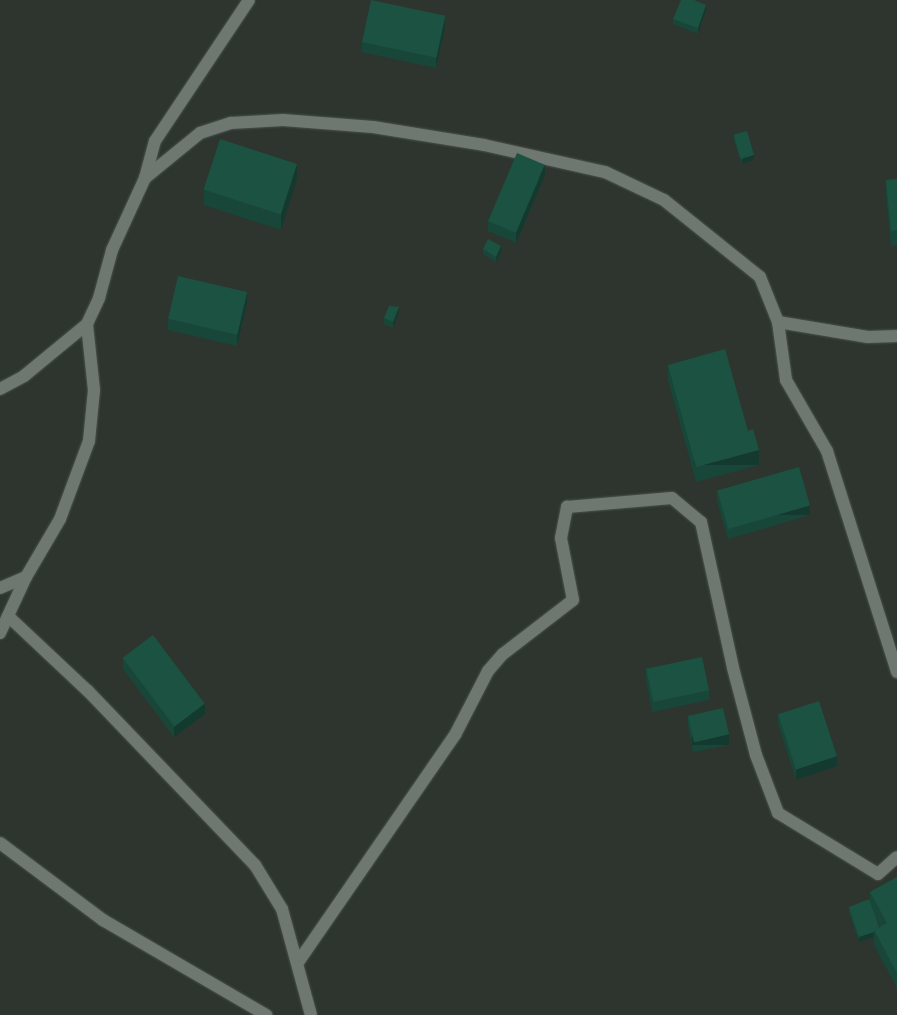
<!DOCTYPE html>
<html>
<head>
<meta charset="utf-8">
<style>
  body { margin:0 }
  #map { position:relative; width:897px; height:1015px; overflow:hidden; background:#2d352e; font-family:"Exo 2",sans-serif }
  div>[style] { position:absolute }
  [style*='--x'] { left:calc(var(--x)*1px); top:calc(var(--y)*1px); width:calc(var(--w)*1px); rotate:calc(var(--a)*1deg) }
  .roads { filter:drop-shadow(0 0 1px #4a524b) drop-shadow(0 0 1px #4a524b) }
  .minor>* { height:12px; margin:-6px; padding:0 6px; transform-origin:6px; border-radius:6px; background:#6f7870 }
  .wall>* { inset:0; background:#184739 }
  .shaded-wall>* { inset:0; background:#14392e; transform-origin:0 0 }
  .building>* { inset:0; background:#1c5242; transform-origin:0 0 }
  span { translate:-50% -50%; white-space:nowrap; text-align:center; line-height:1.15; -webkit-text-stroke:4px #232b24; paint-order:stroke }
</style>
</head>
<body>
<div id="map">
  <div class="roads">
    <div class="minor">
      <div style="--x:145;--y:178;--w:38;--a:-75"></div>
      <div style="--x:155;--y:141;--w:169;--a:-56.3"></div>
      <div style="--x:778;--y:322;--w:91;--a:9.5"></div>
      <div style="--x:868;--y:337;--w:29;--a:-2"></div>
      <div style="--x:0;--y:389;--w:27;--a:-28"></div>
      <div style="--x:24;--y:376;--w:82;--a:-39.5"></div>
      <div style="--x:87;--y:324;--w:29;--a:-65"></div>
      <div style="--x:99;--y:298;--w:50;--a:-74.8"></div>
      <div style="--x:112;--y:250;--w:79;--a:-65.4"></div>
      <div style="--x:145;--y:178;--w:71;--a:-39.3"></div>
      <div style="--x:200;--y:133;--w:33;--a:-18"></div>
      <div style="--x:231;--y:123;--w:52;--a:-3.3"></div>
      <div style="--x:283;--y:120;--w:90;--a:4.4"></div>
      <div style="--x:373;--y:127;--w:112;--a:9.2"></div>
      <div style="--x:484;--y:145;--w:124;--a:12.6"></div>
      <div style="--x:605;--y:172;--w:65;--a:25.4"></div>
      <div style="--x:664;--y:200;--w:123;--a:38.7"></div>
      <div style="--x:760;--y:277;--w:48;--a:68.2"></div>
      <div style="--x:778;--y:322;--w:59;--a:82.1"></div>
      <div style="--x:786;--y:380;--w:82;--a:60"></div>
      <div style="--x:827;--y:451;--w:232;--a:72.4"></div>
      <div style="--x:0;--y:588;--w:28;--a:-23"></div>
      <div style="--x:8;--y:616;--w:110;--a:43.2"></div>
      <div style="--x:88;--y:691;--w:241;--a:46.2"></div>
      <div style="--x:255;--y:865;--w:52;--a:58.5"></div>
      <div style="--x:282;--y:909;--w:110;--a:74.7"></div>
      <div style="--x:0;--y:633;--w:62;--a:-65.1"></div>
      <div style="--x:26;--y:577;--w:67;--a:-59.6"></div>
      <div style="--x:60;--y:519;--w:83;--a:-69.6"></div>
      <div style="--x:89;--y:441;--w:51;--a:-84.4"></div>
      <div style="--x:94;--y:390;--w:66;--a:-96.1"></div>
      <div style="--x:0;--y:843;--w:129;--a:36.8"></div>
      <div style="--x:103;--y:920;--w:189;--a:30.2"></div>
      <div style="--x:299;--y:961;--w:275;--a:-55.4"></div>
      <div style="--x:455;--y:735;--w:72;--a:-62.7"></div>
      <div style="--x:488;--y:671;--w:23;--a:-49"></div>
      <div style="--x:503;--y:654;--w:88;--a:-37.6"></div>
      <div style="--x:573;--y:600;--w:63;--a:-101"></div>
      <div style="--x:561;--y:538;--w:32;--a:-79"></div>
      <div style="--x:567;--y:507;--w:105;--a:-4.9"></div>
      <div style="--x:672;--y:498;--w:38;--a:40"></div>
      <div style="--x:701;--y:522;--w:149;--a:77.6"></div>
      <div style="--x:733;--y:668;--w:90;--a:75.2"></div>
      <div style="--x:756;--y:755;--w:62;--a:69.2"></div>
      <div style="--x:778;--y:813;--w:117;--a:31.4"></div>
      <div style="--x:878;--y:874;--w:25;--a:-42"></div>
    </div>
  </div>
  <div class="wall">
    <div style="clip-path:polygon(706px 10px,698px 34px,673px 24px,673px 19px)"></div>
    <div style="clip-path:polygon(445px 27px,436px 68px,362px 52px,362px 42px)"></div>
    <div style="clip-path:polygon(734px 135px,754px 160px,742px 164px,734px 140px)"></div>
    <div style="clip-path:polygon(545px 175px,516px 243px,488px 231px,488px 221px)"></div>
    <div style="clip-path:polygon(297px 179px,281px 230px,204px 205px,204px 190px)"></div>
    <div style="clip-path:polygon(897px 179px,897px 245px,891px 246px,886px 195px,886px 180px)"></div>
    <div style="clip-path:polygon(483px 249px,501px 252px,496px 262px,483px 254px)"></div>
    <div style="clip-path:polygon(247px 302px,237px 346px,168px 330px,168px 319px)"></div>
    <div style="clip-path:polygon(399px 312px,393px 328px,384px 324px,384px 318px)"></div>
    <div style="clip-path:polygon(668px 365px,748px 431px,759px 465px,696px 482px,668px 380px)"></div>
    <div style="clip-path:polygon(717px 491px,810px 515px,728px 539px,717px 501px)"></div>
    <div style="clip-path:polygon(123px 658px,205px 714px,174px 737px,123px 669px)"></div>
    <div style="clip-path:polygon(646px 668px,709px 690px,709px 700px,652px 712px,646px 679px)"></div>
    <div style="clip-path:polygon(778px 714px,837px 766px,796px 780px,778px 724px)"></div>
    <div style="clip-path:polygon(688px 715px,729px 745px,693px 752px,688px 726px)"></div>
    <div style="clip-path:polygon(evenodd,897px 877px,897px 988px,874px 945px,874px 937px,859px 942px,849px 912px,849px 907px,870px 902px,870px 892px,897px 877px,875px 917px,880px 926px,879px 927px,875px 917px)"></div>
  </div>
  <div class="shaded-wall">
    <div style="clip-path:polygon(706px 5px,706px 10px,698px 34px,698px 28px)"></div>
    <div style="clip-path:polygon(445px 16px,445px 27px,436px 68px,436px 58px)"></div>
    <div style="clip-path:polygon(754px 155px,754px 160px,742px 164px,742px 159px)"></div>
    <div style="clip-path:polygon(297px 164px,297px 179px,281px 230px,281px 215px)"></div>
    <div style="clip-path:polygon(545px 165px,545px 175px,516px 243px,516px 233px)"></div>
    <div style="clip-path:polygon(501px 246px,501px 252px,496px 262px,496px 257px)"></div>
    <div style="clip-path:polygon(247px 292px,247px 302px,237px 346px,237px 335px)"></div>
    <div style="clip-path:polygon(399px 307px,399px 312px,393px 328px,393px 322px)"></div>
    <div style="left:759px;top:450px;width:15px;height:65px;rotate:90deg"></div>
    <div style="left:810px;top:505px;width:10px;height:85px;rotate:90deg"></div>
    <div style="clip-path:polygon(205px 703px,205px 714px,174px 737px,174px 727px)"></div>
    <div style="left:729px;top:734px;width:11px;height:37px;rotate:90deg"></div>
    <div style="clip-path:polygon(837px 756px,837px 766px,796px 780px,796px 769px)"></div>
    <div style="clip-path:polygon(874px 932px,874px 937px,859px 942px,859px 937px)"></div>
  </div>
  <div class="building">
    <div style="left:371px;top:0;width:76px;height:43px;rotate:12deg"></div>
    <div style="clip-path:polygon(681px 0,694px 0,706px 5px,698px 28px,673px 19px)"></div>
    <div style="left:747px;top:131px;width:25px;height:14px;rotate:74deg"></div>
    <div style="left:220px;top:139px;width:81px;height:53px;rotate:18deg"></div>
    <div style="left:517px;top:153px;width:30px;height:74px;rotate:23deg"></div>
    <div style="clip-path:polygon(897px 179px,897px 230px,891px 231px,886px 180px)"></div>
    <div style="clip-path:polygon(488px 239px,501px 246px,496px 257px,483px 249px)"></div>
    <div style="left:178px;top:276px;width:71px;height:44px;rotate:13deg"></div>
    <div style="clip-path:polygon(389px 306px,399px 307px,393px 322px,384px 318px)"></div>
    <div style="clip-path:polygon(725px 349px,748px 431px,753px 429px,759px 450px,696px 467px,668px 365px)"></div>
    <div style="left:799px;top:467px;width:40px;height:85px;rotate:74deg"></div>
    <div style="left:153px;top:635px;width:86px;height:38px;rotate:53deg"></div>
    <div style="left:702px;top:657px;width:34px;height:57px;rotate:78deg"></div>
    <div style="left:819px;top:701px;width:58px;height:43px;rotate:72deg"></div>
    <div style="left:723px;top:708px;width:27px;height:36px;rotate:77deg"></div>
    <div style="clip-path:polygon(897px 877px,897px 973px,874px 930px,887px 923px,870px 892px)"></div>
    <div style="clip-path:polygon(869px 899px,879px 927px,874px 930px,874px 932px,859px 937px,849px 907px)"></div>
  </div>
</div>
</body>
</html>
